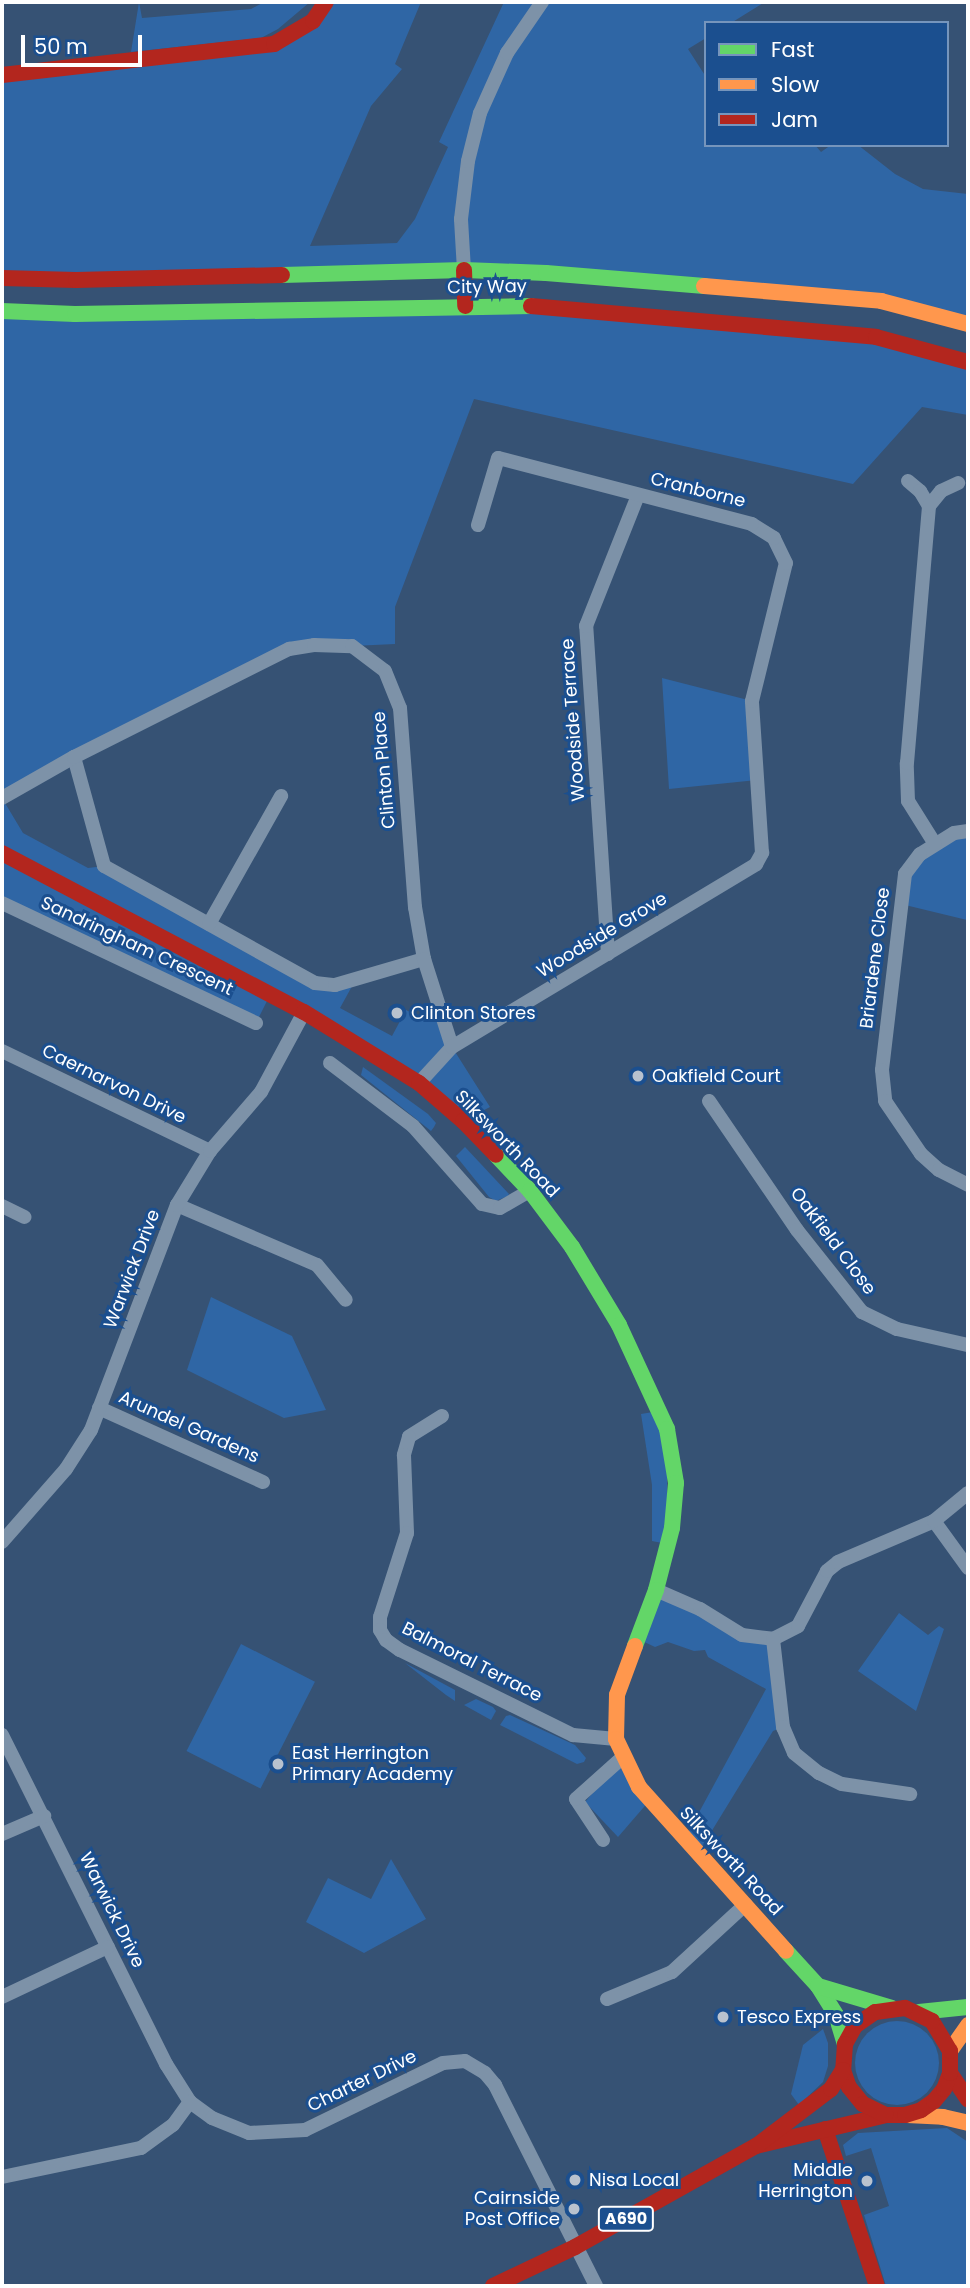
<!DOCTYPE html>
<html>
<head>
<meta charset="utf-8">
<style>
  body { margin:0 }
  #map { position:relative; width:970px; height:2288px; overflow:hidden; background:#365274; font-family:Poppins,sans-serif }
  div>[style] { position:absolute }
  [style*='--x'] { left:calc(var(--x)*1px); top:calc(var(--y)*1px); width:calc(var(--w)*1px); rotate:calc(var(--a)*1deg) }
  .green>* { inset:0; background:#2f66a5; transform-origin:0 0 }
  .round { border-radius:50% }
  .street>* { height:14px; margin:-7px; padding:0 7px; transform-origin:7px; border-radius:7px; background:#7d92a8 }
  .fast>* { height:16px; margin:-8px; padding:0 8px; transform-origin:8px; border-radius:8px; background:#63d668 }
  .slow>* { height:16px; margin:-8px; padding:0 8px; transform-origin:8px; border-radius:8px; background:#ff974d }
  .jam>* { height:16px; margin:-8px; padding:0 8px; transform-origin:8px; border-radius:8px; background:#b3261e }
  .dots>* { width:19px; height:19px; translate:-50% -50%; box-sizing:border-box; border:4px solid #1b4f8f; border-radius:50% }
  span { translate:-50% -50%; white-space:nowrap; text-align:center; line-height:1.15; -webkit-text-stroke:6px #1b4f8f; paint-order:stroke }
  .shield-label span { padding:2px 5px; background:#1b4f8f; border:2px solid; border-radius:5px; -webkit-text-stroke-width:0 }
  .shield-label { font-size:16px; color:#fff; font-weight:700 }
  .street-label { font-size:18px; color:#fff }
  .poi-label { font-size:18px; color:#fff }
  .left { translate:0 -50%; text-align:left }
  .right { translate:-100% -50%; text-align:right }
  .frame { position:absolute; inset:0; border:4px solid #fff; pointer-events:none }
  .legend { position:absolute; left:704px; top:21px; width:245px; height:126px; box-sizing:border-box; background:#1b4f8f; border:2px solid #7695bc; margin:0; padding:9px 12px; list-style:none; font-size:21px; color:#fff }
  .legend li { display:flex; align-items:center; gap:14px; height:35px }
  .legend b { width:35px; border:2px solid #7695bc }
  .scale { position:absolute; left:21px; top:35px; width:121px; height:32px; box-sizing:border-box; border:4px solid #fff; border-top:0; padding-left:9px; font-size:21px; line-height:24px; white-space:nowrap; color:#fff; -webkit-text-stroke:5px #1b4f8f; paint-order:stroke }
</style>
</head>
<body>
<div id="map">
  <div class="green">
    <div style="clip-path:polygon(139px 2px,142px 18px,251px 9px,264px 2px,310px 2px,278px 29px,261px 38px,131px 52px)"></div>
    <div style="clip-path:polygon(326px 2px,421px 2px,395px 64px,402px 69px,371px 106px,310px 246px,397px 243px,415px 219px,448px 147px,439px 142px,504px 2px,765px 2px,731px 23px,706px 23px,706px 38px,688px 49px,706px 77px,706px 145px,815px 145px,821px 152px,831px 145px,858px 145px,895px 174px,923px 189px,968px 194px,968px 324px,881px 301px,546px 273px,2px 278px,2px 75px,273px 44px)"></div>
    <div style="clip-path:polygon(529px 306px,876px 337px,968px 362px,968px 415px,922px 407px,853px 484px,474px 399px,395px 607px,395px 644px,289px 649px,2px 798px,23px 833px,88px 868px,104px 866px,315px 983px,356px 979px,340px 1008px,392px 1036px,406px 1010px,427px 1021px,442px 1016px,452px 1047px,490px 1107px,463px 1121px,270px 995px,256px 1023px,2px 903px,2px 311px)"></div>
    <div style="clip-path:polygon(662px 678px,752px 701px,757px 780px,669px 789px)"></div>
    <div style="clip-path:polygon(968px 831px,967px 920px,901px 904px,920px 854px)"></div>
    <div style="clip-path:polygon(363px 1067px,428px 1114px,436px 1123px,434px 1127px,431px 1131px,361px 1075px)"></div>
    <div style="clip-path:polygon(465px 1147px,509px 1194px,508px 1196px,496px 1201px,489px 1197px,456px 1156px)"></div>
    <div style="clip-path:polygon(211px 1297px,292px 1336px,326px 1410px,284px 1418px,187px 1370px)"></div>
    <div style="clip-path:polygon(659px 1411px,667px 1429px,667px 1544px,652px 1541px,652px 1485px,641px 1414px)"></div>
    <div style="clip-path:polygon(656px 1590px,725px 1624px,773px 1639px,783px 1727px,773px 1731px,697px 1855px,684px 1840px,766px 1689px,708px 1657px,705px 1650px,694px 1651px,668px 1642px,655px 1647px,638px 1639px)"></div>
    <div style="clip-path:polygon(899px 1613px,928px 1635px,939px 1626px,944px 1629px,916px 1711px,858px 1671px)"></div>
    <div style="left:241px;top:1644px;width:83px;height:120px;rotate:27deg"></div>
    <div style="clip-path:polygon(405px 1663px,455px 1690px,455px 1701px,446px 1695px)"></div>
    <div style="clip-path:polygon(476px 1699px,493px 1707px,496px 1711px,491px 1720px,464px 1705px)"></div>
    <div style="clip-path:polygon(510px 1715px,575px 1745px,586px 1758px,584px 1762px,577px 1764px,500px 1725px,506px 1716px)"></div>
    <div style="clip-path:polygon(623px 1757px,650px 1800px,618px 1837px,585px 1802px)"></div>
    <div style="clip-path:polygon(391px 1859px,426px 1919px,364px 1953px,306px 1922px,328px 1878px,371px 1899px)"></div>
    <div class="round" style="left:855px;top:2021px;width:84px;height:84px"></div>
    <div style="clip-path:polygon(823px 2029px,828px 2043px,828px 2066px,823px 2082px,799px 2105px,791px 2094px,803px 2045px)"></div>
    <div style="clip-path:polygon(947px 2128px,968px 2142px,968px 2286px,886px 2286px,864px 2215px,889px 2206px,871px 2148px,846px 2156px,843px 2145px,858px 2133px)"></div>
  </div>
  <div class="street">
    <div style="--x:464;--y:270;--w:51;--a:-93.4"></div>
    <div style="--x:461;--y:219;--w:58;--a:-83.1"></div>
    <div style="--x:468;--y:161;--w:49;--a:-76"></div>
    <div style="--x:480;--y:113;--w:66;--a:-65.8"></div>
    <div style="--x:507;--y:53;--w:62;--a:-55.5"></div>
    <div style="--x:908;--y:481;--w:16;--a:40"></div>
    <div style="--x:920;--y:491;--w:17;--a:59"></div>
    <div style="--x:74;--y:757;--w:113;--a:74.6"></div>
    <div style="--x:104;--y:866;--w:241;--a:29"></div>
    <div style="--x:315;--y:983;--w:20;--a:6"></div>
    <div style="--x:335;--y:985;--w:93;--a:-16.3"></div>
    <div style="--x:2;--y:798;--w:83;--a:-29.7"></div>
    <div style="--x:74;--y:757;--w:241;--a:-26.7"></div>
    <div style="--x:289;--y:649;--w:25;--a:-9"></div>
    <div style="--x:314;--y:645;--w:38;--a:2"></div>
    <div style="--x:352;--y:646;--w:41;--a:37.1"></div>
    <div style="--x:385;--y:671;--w:40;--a:68"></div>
    <div style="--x:400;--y:708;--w:200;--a:85.7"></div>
    <div style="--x:415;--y:907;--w:53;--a:80.2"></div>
    <div style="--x:424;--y:959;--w:92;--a:72.3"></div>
    <div style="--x:968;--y:831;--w:14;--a:172"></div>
    <div style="--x:954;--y:833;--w:40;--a:148"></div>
    <div style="--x:920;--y:854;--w:25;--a:127"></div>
    <div style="--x:905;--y:874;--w:197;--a:96.7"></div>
    <div style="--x:882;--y:1070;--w:31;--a:84"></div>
    <div style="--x:885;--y:1101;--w:64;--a:55.8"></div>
    <div style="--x:921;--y:1154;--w:24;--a:42"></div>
    <div style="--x:939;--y:1170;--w:33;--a:27"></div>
    <div style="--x:935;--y:844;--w:51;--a:-122.1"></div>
    <div style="--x:908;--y:801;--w:38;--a:-92"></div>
    <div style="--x:907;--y:763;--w:258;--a:-85.1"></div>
    <div style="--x:929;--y:506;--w:19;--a:-51"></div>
    <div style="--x:941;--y:491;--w:19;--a:-25"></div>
    <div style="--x:2;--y:903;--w:281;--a:25.3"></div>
    <div style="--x:209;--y:924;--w:147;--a:-60.6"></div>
    <div style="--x:608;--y:954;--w:329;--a:-93.8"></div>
    <div style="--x:586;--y:626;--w:141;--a:-68.3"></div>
    <div style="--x:2;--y:1051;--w:231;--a:25.7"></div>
    <div style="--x:330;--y:1063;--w:104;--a:37.2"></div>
    <div style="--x:413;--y:1126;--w:104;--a:48.5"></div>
    <div style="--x:482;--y:1204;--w:18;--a:13"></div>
    <div style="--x:500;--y:1208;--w:34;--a:-30"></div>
    <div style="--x:419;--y:1083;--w:49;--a:-47.5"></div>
    <div style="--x:452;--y:1047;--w:355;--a:-31"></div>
    <div style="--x:756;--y:864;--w:13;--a:-61"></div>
    <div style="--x:762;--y:853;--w:152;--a:-93.8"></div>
    <div style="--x:752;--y:701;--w:142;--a:-76.2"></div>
    <div style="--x:786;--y:563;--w:28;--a:-116"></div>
    <div style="--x:774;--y:538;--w:26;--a:-148"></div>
    <div style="--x:752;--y:524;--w:262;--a:-165.4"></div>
    <div style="--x:498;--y:458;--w:70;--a:106.6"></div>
    <div style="--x:709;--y:1101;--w:156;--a:55.7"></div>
    <div style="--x:797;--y:1230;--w:105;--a:51.6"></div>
    <div style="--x:862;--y:1312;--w:39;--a:26"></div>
    <div style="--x:897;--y:1329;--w:73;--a:12.7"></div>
    <div style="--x:177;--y:1205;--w:152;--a:23.2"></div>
    <div style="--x:317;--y:1265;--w:45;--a:50.4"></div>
    <div style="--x:2;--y:1206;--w:25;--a:26"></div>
    <div style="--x:99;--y:1408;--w:180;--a:24.3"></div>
    <div style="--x:442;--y:1416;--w:39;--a:148"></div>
    <div style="--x:409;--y:1437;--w:19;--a:106"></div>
    <div style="--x:404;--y:1455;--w:78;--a:87.8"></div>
    <div style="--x:407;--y:1533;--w:88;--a:107.8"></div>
    <div style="--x:380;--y:1617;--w:13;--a:90"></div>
    <div style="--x:380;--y:1630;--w:12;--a:59"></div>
    <div style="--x:386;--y:1640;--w:17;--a:36"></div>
    <div style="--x:400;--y:1650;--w:193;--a:26.2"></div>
    <div style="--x:573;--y:1735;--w:43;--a:5.3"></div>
    <div style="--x:934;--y:1521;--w:58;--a:54.1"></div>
    <div style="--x:2;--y:1542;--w:97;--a:-48.8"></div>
    <div style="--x:66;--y:1469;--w:46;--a:-57.3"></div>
    <div style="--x:91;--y:1430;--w:241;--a:-69.1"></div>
    <div style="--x:177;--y:1205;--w:63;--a:-58.6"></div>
    <div style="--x:210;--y:1151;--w:78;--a:-49.2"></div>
    <div style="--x:261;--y:1092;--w:91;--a:-61.7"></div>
    <div style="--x:656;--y:1590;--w:48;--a:23.4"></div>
    <div style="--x:700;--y:1609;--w:49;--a:31.8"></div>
    <div style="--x:742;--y:1635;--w:31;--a:7"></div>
    <div style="--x:773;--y:1639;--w:28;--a:-27"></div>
    <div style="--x:798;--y:1626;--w:62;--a:-62.2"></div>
    <div style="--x:827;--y:1571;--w:14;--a:-39"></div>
    <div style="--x:838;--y:1562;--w:104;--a:-23.1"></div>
    <div style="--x:934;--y:1521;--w:44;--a:-39.5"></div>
    <div style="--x:773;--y:1639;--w:89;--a:83.5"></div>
    <div style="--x:783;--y:1727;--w:28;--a:67"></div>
    <div style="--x:794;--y:1753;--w:32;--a:39"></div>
    <div style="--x:819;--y:1773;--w:25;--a:26"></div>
    <div style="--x:842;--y:1784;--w:69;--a:8.4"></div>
    <div style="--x:2;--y:1735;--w:368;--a:63.5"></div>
    <div style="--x:166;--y:2064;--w:45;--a:57.7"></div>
    <div style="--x:2;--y:1834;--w:46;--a:-23.2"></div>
    <div style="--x:603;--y:1840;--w:49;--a:-123.4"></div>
    <div style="--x:576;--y:1799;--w:63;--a:-41.8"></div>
    <div style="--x:2;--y:1997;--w:117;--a:-25.3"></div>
    <div style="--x:607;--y:1999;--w:70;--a:-22.6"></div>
    <div style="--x:672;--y:1972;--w:100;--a:-42.6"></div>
    <div style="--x:2;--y:2177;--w:142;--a:-11.8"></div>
    <div style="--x:141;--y:2148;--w:39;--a:-36"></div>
    <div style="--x:173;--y:2125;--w:29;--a:-54"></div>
    <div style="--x:190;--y:2102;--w:27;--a:36"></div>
    <div style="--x:212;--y:2118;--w:40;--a:22"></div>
    <div style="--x:249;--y:2133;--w:56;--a:-3.1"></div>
    <div style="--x:305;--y:2130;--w:153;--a:-25.9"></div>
    <div style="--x:443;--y:2063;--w:22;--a:-5"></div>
    <div style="--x:465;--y:2061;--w:23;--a:31"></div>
    <div style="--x:485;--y:2073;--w:16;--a:50"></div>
    <div style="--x:495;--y:2085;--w:225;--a:63.3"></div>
  </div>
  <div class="fast">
    <div style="--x:282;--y:275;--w:182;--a:-1.6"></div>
    <div style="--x:464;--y:270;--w:82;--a:2.1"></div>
    <div style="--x:546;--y:273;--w:159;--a:4.7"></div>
    <div style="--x:2;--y:311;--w:73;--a:2.4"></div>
    <div style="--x:75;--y:314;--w:456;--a:-1"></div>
    <div style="--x:496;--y:1155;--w:50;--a:46.6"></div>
    <div style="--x:530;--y:1191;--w:70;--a:53.1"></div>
    <div style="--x:572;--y:1247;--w:91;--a:58.9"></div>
    <div style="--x:619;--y:1325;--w:115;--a:65.2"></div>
    <div style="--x:667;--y:1429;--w:55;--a:80.5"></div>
    <div style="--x:676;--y:1483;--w:45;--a:95.1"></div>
    <div style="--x:672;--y:1528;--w:64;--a:104.5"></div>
    <div style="--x:656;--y:1590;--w:60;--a:110.6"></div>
    <div style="--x:786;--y:1951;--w:47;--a:47.6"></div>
    <div style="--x:818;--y:1986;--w:34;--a:58"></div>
    <div style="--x:836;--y:2015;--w:30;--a:73"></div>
    <div style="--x:818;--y:1986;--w:77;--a:16.6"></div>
    <div style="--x:919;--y:2012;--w:49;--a:-5.8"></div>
  </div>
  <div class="slow">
    <div style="--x:704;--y:286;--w:178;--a:4.8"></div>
    <div style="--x:881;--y:301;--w:90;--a:14.8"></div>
    <div style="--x:635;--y:1646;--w:52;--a:110.2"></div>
    <div style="--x:617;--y:1695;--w:44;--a:91.3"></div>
    <div style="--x:616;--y:1739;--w:53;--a:64.4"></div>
    <div style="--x:639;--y:1787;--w:220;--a:48.1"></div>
    <div style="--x:950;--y:2051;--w:32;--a:-55"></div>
    <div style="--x:907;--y:2115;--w:36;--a:3"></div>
    <div style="--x:943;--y:2117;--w:26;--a:13"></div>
  </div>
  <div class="jam">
    <div style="--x:2;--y:75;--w:274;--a:-6.5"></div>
    <div style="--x:274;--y:44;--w:45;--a:-30.5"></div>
    <div style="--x:313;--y:21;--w:23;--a:-56"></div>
    <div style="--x:464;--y:270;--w:36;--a:88"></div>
    <div style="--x:2;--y:278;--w:74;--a:1.5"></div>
    <div style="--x:76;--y:280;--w:206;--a:-1.4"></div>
    <div style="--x:531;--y:306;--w:346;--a:5.1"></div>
    <div style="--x:876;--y:337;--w:95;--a:15.2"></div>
    <div style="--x:2;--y:853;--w:341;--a:27.8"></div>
    <div style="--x:304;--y:1012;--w:135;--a:31.7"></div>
    <div style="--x:419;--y:1083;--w:58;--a:40.8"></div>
    <div style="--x:463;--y:1121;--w:47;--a:45.9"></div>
    <div style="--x:950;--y:2073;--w:32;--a:56"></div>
    <div style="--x:825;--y:2129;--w:165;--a:71.7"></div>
    <div style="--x:756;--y:2146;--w:134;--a:-13.4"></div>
    <div style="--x:886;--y:2115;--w:19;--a:0"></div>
    <div style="--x:905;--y:2115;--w:17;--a:-17"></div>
    <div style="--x:921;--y:2110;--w:16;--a:-35"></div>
    <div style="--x:934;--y:2101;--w:16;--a:-50"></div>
    <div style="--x:944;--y:2089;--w:17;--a:-69"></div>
    <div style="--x:950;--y:2073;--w:22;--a:-90"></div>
    <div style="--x:950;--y:2051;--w:35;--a:-121"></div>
    <div style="--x:932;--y:2021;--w:30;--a:-154"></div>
    <div style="--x:905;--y:2008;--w:30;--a:172"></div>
    <div style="--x:875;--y:2012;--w:24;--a:145"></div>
    <div style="--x:855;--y:2026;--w:21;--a:119"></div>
    <div style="--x:845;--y:2044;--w:26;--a:94"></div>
    <div style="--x:843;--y:2070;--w:18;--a:71"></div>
    <div style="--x:849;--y:2087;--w:22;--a:51"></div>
    <div style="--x:863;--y:2104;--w:25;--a:26"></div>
    <div style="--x:493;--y:2286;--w:91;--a:-25.4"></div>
    <div style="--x:575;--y:2247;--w:207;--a:-29.2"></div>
    <div style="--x:756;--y:2146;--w:94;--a:-37.2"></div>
    <div style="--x:831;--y:2089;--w:22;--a:-58"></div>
  </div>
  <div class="dots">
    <div style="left:397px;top:1013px;background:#b9c2ce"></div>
    <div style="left:638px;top:1076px;background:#b9c2ce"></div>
    <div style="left:278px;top:1764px;background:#b9c2ce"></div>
    <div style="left:723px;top:2017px;background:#b9c2ce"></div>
    <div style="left:575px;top:2180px;background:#b9c2ce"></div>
    <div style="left:867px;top:2181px;background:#b9c2ce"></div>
    <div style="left:574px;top:2209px;background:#b9c2ce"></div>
  </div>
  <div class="shield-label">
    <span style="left:626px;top:2219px">A690</span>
  </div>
  <div class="street-label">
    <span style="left:487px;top:287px;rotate:-1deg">City Way</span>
    <span style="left:698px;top:490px;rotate:14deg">Cranborne</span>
    <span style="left:573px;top:720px;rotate:-94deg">Woodside Terrace</span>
    <span style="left:384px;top:770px;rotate:-95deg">Clinton Place</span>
    <span style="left:602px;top:935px;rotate:-31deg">Woodside Grove</span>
    <span style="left:137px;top:946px;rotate:25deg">Sandringham Crescent</span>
    <span style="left:875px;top:958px;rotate:-83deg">Briardene Close</span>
    <span style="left:114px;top:1084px;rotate:26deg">Caernarvon Drive</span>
    <span style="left:507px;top:1144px;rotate:46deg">Silksworth Road</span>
    <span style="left:833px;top:1241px;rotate:53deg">Oakfield Close</span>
    <span style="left:132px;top:1269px;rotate:-69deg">Warwick Drive</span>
    <span style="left:189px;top:1427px;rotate:24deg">Arundel Gardens</span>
    <span style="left:472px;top:1662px;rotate:27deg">Balmoral Terrace</span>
    <span style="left:731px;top:1861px;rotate:47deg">Silksworth Road</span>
    <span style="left:112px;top:1910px;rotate:64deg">Warwick Drive</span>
    <span style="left:362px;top:2081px;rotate:-26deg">Charter Drive</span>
  </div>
  <div class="poi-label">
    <span class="left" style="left:411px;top:1013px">Clinton Stores</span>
    <span class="left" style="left:652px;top:1076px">Oakfield Court</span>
    <span class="left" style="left:292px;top:1764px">East Herrington<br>Primary Academy</span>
    <span class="left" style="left:737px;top:2017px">Tesco Express</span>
    <span class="right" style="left:853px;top:2181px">Middle<br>Herrington</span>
    <span class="left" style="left:589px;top:2180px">Nisa Local</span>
    <span class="right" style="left:560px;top:2209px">Cairnside<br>Post Office</span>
  </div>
  <div class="frame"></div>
  <ul class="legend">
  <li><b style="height:9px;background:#63d668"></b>Fast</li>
  <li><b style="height:9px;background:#ff974d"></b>Slow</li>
  <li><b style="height:9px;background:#b3261e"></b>Jam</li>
  </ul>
  <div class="scale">50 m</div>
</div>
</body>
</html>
